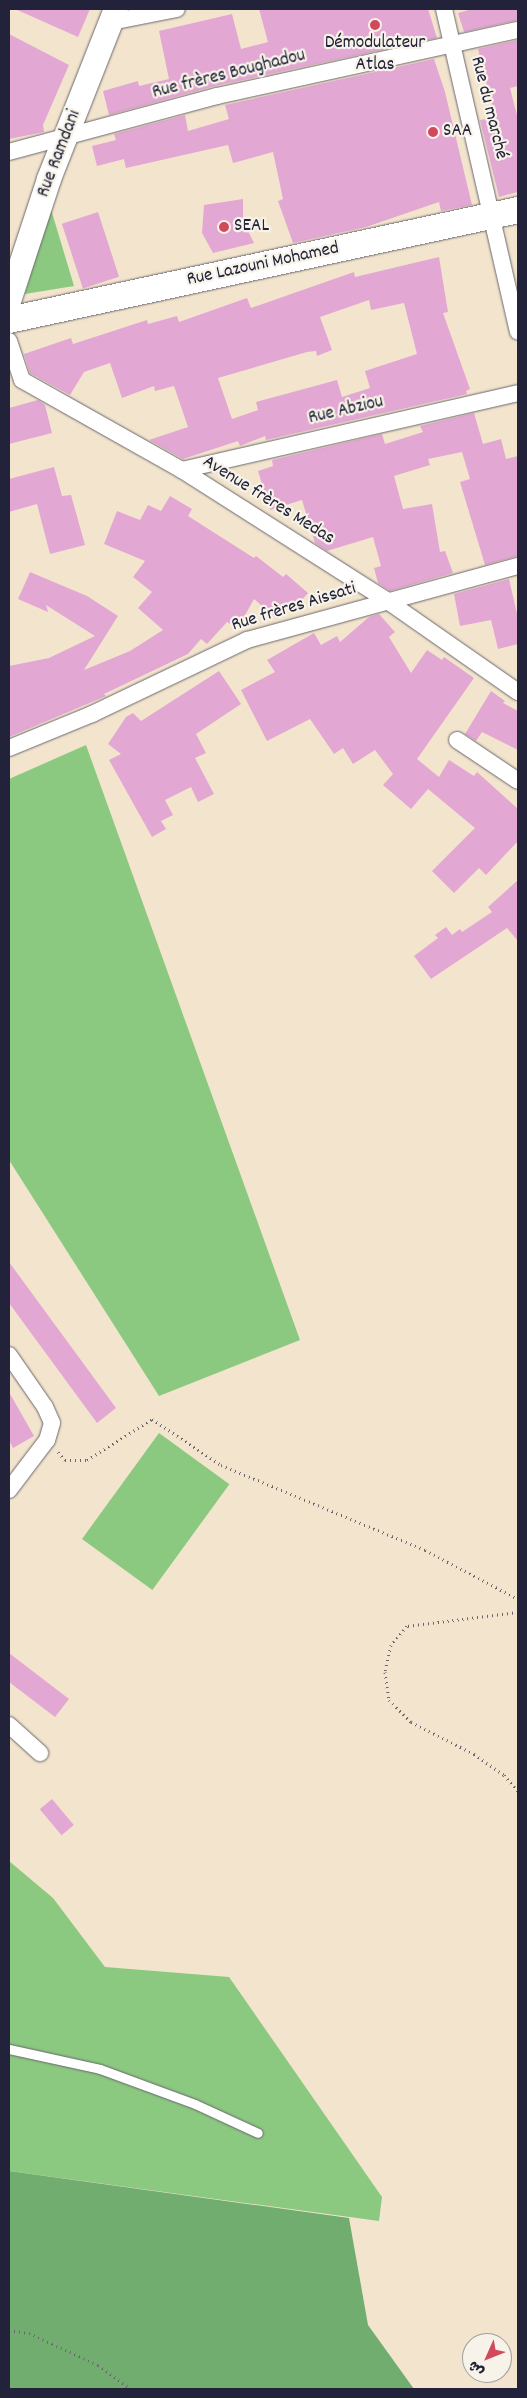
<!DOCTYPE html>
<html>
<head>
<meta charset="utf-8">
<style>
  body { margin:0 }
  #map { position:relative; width:527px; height:2398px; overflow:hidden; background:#f3e5cd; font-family:Dekko,"Playpen Sans Arabic",sans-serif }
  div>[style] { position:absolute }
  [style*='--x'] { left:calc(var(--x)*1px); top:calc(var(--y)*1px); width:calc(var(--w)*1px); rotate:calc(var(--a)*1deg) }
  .green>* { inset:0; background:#8bc980; transform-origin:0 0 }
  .forest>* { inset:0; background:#70ad6e }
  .building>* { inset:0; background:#e3a7d3; transform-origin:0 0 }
  .path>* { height:3px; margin-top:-1.5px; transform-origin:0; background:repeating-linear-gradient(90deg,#6b666e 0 1px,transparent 0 5px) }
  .roads { filter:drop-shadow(0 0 1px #6b666e) drop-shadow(0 0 1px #6b666e) }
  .service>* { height:9px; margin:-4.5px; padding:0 4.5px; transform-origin:4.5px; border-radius:4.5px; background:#fff }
  .minor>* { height:16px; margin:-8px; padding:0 8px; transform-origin:8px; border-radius:8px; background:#fff }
  .secondary>* { height:24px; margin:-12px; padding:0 12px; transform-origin:12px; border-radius:12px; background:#fff }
  .primary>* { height:26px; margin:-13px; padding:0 13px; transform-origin:13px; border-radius:13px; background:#fff }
  .dots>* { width:14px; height:14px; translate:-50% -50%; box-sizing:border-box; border:2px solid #f7f3e8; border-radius:50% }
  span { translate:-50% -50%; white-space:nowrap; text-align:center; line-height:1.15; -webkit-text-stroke:4.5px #f7f3e8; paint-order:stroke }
  .poi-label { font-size:19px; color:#22223b }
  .left { translate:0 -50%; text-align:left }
  .street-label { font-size:19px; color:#22223b }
  .frame { position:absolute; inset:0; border:10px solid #22223b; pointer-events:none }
  .north { position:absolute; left:462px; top:2333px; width:50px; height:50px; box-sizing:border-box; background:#f7f3e8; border:1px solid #a29fa3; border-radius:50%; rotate:226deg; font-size:14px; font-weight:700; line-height:20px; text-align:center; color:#22223b }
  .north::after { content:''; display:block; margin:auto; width:18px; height:22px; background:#d1495b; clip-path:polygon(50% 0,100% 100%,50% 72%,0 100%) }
</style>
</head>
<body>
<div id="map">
  <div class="green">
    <div style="clip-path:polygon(50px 206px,74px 286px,25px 294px)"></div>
    <div style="clip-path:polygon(86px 745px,300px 1340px,159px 1396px,9px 1160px,9px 779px)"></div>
    <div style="left:159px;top:1433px;width:87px;height:131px;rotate:36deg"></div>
    <div style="clip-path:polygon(9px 1861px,53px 1898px,105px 1967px,229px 1977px,382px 2197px,379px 2221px,9px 2171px)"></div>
  </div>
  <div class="forest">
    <div style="clip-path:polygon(9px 2171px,349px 2218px,368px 2325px,414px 2389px,9px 2389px)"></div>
  </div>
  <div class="building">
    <div style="clip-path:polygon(15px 9px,90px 9px,78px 37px)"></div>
    <div style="clip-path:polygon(259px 9px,428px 9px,437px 38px,215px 86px,109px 115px,103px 91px,138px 81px,139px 86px,169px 79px,159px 31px,232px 14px,241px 49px,268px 42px)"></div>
    <div style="clip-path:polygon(472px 9px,518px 9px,518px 20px,464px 32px,458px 13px)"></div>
    <div style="clip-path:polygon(9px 34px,69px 65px,43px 125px,44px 132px,9px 139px)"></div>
    <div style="clip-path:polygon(518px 40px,518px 86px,510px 88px,518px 119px,518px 192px,499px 197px,480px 120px,495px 117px,478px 49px)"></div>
    <div style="clip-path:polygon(434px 59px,445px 92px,472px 205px,441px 211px,439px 202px,366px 227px,293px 243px,278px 201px,283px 199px,273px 152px,233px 163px,228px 145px,126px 168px,124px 159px,97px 166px,92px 146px,116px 140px,114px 134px,185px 115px,188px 131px,229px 119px,225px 105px)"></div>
    <div style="clip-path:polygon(243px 199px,243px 221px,254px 243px,213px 253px,202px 233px,204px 205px)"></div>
    <div style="left:98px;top:212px;width:68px;height:38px;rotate:72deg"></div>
    <div style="clip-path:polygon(evenodd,439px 257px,448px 312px,443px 313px,470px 389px,466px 391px,467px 394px,266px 440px,265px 436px,240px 446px,238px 441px,183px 459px,149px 440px,188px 427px,174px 386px,155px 391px,154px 386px,122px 398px,110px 363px,84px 372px,70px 395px,30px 373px,24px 354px,71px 338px,73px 344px,147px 320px,148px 324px,177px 316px,179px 322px,247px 298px,251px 308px,354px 272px,355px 277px,439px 257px,369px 300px,371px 310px,404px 303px,417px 354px,365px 371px,370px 388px,342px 397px,337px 380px,256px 402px,258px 410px,232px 419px,218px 378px,307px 352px,316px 351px,317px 356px,332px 350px,320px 317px,369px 300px)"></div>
    <div style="clip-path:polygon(38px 400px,45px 405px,52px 433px,9px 444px,9px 408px)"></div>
    <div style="clip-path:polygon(474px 413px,483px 444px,501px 439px,506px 459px,518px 456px,518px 556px,485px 565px,460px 482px,470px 479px,462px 452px,428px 459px,430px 465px,394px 476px,403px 509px,432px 504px,440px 552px,445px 551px,453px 573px,390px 591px,378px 583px,374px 568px,381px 566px,373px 537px,327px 551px,315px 543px,302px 500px,270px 510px,258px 471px,273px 466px,272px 460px,382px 434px,385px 444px,423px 432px,420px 426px)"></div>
    <div style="clip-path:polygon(54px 467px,62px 496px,71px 495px,85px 545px,50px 554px,37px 504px,9px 512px,9px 479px)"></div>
    <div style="clip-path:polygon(170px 496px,192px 509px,188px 516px,254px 558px,256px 556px,283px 577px,286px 574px,308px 593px,293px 610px,289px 606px,277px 619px,254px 599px,238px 628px,227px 622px,207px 644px,201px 639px,188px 654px,104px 694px,106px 696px,9px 737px,9px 666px,49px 658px,95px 636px,46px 605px,48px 612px,18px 599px,30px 572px,87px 596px,118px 616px,84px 670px,130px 651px,163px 630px,138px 608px,152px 592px,133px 577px,145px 561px,104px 544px,117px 511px,140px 520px,148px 505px,161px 511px)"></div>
    <div style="clip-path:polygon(509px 579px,518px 618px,518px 644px,498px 649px,491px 620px,460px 626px,454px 594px)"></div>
    <div style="clip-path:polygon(379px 614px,395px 632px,389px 637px,411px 673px,427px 650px,442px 660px,444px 657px,474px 678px,417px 759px,439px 777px,449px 760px,474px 776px,477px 772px,518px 809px,518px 841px,486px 875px,479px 868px,454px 893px,432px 871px,475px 828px,428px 789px,411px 809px,383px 785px,393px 774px,375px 750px,353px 764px,343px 748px,334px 754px,310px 719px,267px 741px,241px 690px,275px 672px,267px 660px,314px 633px,321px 645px,337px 636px,340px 642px,369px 617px)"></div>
    <div style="clip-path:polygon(219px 671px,241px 704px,196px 734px,206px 753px,195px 758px,214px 794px,198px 802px,191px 787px,165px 800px,173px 815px,161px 821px,166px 829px,152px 837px,109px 760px,121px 754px,108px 744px,126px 717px,133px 713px,141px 721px)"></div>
    <div style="clip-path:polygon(491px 691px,505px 701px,503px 703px,518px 711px,518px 750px,482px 732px,476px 741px,465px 734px)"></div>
    <div style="clip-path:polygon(518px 880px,518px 941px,507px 928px,431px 979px,414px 956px,438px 938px,435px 935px,446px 927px,452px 935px,460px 929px,462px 932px,492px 912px,488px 907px)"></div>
    <div style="clip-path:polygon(9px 1262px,116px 1408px,97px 1423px,9px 1303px)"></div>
    <div style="clip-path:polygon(9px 1392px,34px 1436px,13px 1448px,9px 1440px)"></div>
    <div style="clip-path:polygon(9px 1653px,69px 1699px,55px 1717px,9px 1682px)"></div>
    <div style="left:52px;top:1799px;width:34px;height:16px;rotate:50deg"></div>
  </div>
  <div class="path">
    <div style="--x:58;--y:1452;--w:11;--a:49"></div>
    <div style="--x:65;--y:1460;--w:22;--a:0"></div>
    <div style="--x:87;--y:1460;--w:77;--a:-32.2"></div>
    <div style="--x:152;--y:1419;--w:83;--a:33.7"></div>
    <div style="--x:221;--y:1465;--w:221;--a:22.6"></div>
    <div style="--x:425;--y:1550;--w:105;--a:27.8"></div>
    <div style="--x:518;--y:1612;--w:112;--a:172.8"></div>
    <div style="--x:407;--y:1626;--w:25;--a:130"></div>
    <div style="--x:391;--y:1645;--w:28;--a:103"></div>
    <div style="--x:385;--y:1672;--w:28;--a:82"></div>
    <div style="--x:389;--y:1700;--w:31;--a:45"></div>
    <div style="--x:411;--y:1722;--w:71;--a:26.9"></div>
    <div style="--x:474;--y:1754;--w:37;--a:35"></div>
    <div style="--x:504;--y:1775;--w:21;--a:49"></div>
    <div style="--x:9;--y:2330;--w:20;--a:9"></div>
    <div style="--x:29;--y:2333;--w:76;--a:24.9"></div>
    <div style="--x:98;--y:2365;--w:41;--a:36"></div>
  </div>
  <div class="roads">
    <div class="service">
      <div style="--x:9;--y:2049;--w:93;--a:12.4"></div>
      <div style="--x:100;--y:2069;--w:101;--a:20.2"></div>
      <div style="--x:195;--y:2104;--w:69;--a:24.7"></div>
    </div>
    <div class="minor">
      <div style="--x:444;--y:9;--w:331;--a:77.1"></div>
      <div style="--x:110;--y:22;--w:68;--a:-11"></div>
      <div style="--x:9;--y:152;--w:215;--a:-15.1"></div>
      <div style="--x:217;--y:96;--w:308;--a:-12.4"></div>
      <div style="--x:9;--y:341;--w:41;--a:71.6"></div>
      <div style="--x:22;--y:380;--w:184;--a:29.4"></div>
      <div style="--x:182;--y:470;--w:242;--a:32.5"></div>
      <div style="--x:386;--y:600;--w:161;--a:34.9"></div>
      <div style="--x:182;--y:470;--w:345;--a:-12.9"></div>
      <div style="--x:457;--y:740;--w:73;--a:33.9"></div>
      <div style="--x:9;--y:748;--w:90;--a:-22.3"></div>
      <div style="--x:92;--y:714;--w:172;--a:-25.5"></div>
      <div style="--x:247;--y:640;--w:281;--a:-15.3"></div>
      <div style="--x:9;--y:1355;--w:63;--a:55.3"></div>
      <div style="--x:45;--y:1407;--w:17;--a:66"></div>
      <div style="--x:52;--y:1423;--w:18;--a:106"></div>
      <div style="--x:47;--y:1440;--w:63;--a:127.2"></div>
      <div style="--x:9;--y:1725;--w:42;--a:42.1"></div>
    </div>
    <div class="secondary">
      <div style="--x:9;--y:301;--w:128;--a:-71.8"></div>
      <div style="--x:49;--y:179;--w:183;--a:-68.5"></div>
    </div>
    <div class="primary">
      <div style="--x:9;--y:320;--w:521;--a:-12.19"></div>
    </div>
  </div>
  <div class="dots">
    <div style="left:375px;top:25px;background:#d1495b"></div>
    <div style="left:433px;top:132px;background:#d1495b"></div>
    <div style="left:224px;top:227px;background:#d1495b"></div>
  </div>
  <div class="poi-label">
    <span style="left:375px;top:55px">Démodulateur<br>Atlas</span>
    <span class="left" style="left:443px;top:132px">SAA</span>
    <span class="left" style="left:234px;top:227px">SEAL</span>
  </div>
  <div class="street-label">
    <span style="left:229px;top:75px;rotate:-14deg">Rue frères Boughadou</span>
    <span style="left:488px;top:108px;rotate:76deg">Rue du marché</span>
    <span style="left:60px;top:154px;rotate:-69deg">Rue Ramdani</span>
    <span style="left:263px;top:265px;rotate:-12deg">Rue Lazouni Mohamed</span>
    <span style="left:346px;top:411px;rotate:-13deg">Rue Abziou</span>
    <span style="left:268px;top:501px;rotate:32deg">Avenue frères Medas</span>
    <span style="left:294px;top:608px;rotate:-17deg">Rue frères Aissati</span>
  </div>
  <div class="frame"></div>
  <div class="north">ش</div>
</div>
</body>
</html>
